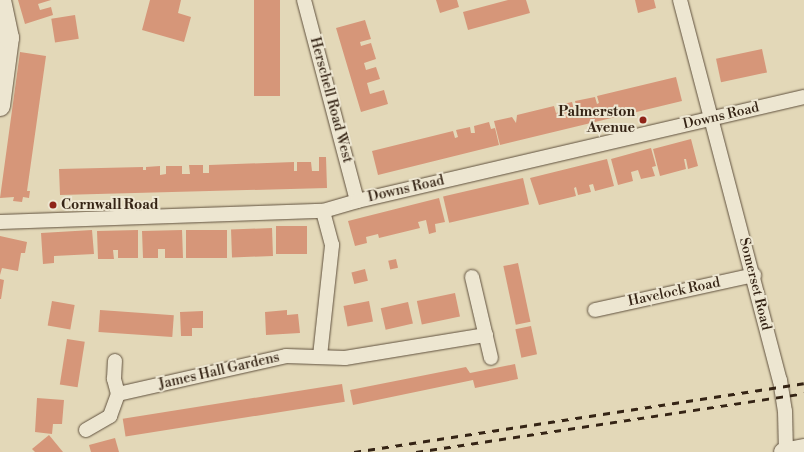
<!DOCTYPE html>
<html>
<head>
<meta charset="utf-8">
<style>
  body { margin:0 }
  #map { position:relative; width:804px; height:452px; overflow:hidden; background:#e3d8b8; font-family:"Libre Bodoni",serif }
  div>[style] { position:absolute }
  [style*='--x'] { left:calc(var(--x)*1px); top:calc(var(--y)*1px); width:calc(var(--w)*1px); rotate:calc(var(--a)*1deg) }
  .building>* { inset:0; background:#d69679; transform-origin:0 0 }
  .roads { filter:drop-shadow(0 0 1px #60513e) drop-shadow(0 0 1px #60513e) }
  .minor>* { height:14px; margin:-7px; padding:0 7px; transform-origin:7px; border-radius:7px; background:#ede6d1 }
  .tertiary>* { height:18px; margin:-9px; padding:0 9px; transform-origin:9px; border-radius:9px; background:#ede6d1 }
  .secondary>* { height:20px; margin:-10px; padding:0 10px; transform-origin:10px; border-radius:10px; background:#ede6d1 }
  .rail>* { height:3px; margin-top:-1.5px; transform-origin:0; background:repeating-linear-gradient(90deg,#352415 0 7px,transparent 0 14px) }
  .dots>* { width:11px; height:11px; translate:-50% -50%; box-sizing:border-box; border:2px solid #ede6d1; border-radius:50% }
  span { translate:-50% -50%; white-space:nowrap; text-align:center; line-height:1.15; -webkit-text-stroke:4px #ede6d1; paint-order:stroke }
  .street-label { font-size:14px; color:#352415 }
  .poi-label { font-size:14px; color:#352415; font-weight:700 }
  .right { translate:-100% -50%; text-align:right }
  .left { translate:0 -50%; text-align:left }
</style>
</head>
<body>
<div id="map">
  <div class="building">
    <div style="clip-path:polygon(18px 0,51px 0,38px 4px,40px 10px,51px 7px,53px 15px,25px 24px)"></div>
    <div style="clip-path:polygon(150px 0,181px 0,178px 13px,191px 17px,184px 42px,142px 30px)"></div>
    <div style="left:254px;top:0;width:26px;height:96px"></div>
    <div style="clip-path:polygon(436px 0,457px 0,459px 7px,440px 13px)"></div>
    <div style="clip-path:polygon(508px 0,526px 0,530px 13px,468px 30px,463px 12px)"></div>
    <div style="clip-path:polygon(635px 0,654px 0,656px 8px,638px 13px)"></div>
    <div style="left:75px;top:15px;width:24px;height:24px;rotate:81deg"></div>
    <div style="clip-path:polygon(365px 20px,371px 39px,360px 42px,361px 46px,371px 43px,376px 59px,364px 63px,366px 70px,376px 67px,380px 79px,367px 83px,370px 94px,384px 90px,388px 104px,361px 112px,336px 28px)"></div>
    <div style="left:762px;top:49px;width:24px;height:47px;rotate:78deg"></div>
    <div style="clip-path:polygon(20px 52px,46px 56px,27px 191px,30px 191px,29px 198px,23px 197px,22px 202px,13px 201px,14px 197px,0 198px)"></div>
    <div style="clip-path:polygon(676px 77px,682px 101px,500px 145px,494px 121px,512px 117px,516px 123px,517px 115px,554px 106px,556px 113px,560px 112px,558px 105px,572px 102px,574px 110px,577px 109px,575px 101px,595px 97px,597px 104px,599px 103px,597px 96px)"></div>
    <div style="clip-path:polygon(489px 122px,491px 129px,495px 128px,499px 145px,378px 175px,372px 151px,453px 131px,455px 138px,458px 137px,456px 130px,470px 127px,471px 133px,475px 133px,474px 126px)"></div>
    <div style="clip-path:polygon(691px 139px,698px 166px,688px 169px,686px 159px,684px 159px,686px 169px,660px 176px,653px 149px)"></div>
    <div style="clip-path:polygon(651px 148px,656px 166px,652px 167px,655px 176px,641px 179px,638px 170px,631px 172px,633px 181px,618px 185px,611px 159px)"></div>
    <div style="clip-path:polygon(319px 157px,326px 157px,327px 188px,60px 195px,59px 169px,143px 167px,143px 170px,146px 170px,146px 167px,160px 166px,160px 175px,166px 174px,166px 166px,182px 166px,182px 174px,190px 174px,189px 165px,203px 165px,203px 173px,209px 173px,209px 165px,294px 162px,294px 171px,297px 171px,297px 162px,311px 162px,312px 171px,319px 171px)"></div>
    <div style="clip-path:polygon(607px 159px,614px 186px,595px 191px,593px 184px,589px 185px,591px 192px,578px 195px,576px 187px,574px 188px,576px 196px,539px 205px,530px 178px)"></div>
    <div style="left:523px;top:178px;width:27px;height:82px;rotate:77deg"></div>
    <div style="clip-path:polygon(439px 198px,445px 222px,435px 224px,436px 232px,429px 234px,426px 220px,418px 222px,420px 228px,379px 238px,378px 234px,366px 237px,367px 243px,355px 246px,348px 221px)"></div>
    <div style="left:307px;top:226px;width:28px;height:31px;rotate:90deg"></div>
    <div style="left:272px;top:228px;width:28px;height:41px;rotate:88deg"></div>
    <div style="clip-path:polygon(92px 230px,94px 254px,54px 256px,54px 263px,43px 264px,41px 233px)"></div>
    <div style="clip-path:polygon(138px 230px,138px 258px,118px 258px,118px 250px,113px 250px,114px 259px,98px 259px,97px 231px)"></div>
    <div style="clip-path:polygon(182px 230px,183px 258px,165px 258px,165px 249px,158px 249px,158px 258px,143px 258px,142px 231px)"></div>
    <div style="left:227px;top:230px;width:28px;height:41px;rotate:90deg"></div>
    <div style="clip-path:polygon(0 236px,27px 242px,25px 253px,21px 253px,18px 271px,2px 268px,0 275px)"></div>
    <div style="left:396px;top:259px;width:9px;height:8px;rotate:77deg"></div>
    <div style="left:518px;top:263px;width:60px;height:15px;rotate:78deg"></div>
    <div style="left:365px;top:269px;width:12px;height:14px;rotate:76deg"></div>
    <div style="clip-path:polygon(0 279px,4px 280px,1px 299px,0 299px)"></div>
    <div style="left:455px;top:293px;width:24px;height:39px;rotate:78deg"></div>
    <div style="left:52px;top:301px;width:23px;height:25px;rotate:10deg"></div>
    <div style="left:369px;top:301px;width:21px;height:26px;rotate:79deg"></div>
    <div style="left:408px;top:302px;width:22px;height:28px;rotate:77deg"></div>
    <div style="left:100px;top:310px;width:74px;height:22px;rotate:4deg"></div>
    <div style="clip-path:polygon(287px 310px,287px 315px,298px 314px,300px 333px,266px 335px,265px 312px)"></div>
    <div style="clip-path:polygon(203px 311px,203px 328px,192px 328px,192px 336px,181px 336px,180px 312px)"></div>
    <div style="left:531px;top:326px;width:29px;height:16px;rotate:78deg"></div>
    <div style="left:67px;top:339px;width:18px;height:46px;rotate:9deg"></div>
    <div style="clip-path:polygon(515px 364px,518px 379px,475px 388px,473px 380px,353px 405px,350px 390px,466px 367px,470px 373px)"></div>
    <div style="left:342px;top:384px;width:18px;height:222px;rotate:81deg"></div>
    <div style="clip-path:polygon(37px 398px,64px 400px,62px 424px,53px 424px,52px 434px,35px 432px)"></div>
    <div style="clip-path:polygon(49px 435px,63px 452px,35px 452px,32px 449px)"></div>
    <div style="clip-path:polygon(115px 438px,119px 452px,91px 452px,89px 445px)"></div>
  </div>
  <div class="roads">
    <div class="minor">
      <div style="--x:304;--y:0;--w:208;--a:75.2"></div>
      <div style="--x:680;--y:0;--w:393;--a:75.3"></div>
      <div style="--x:780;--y:380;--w:31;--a:81"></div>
      <div style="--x:785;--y:411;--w:40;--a:88.6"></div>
      <div style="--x:0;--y:222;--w:323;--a:-2"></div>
      <div style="--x:323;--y:211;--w:35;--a:-16"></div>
      <div style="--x:357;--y:201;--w:459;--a:-13.1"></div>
      <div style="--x:472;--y:277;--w:83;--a:76.8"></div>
      <div style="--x:595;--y:310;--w:163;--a:-12.4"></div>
      <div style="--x:320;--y:356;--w:112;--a:-83.8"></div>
      <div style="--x:332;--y:245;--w:35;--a:-105"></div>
      <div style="--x:118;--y:394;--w:172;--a:-12.7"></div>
      <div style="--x:286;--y:356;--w:59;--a:1.9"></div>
      <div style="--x:345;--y:358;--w:143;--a:-9.3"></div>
      <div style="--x:86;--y:430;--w:28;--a:-30"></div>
      <div style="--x:110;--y:416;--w:23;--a:-70"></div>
      <div style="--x:118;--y:394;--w:16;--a:-105"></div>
      <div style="--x:114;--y:379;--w:18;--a:-87"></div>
    </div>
    <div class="tertiary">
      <div style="--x:783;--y:452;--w:21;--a:-11"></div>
    </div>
    <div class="secondary">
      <div style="--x:0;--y:106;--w:69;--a:-82.5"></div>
      <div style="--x:9;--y:38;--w:39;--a:-102"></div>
    </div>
  </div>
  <div class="rail">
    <div style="--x:354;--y:452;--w:455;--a:-8.7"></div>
    <div style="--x:416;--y:452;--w:392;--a:-8.6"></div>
  </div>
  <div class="dots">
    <div style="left:643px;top:120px;background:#8f2418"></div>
    <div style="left:53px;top:205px;background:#8f2418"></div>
  </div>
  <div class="street-label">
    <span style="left:331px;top:100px;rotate:75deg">Herschell Road West</span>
    <span style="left:721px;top:116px;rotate:-13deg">Downs Road</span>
    <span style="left:406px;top:189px;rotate:-13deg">Downs Road</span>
    <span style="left:755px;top:284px;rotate:76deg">Somerset Road</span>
    <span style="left:674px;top:292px;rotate:-12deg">Havelock Road</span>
    <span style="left:219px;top:371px;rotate:-13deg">James Hall Gardens</span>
  </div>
  <div class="poi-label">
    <span class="right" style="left:635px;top:120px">Palmerston<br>Avenue</span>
    <span class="left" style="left:61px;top:205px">Cornwall Road</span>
  </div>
</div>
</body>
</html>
